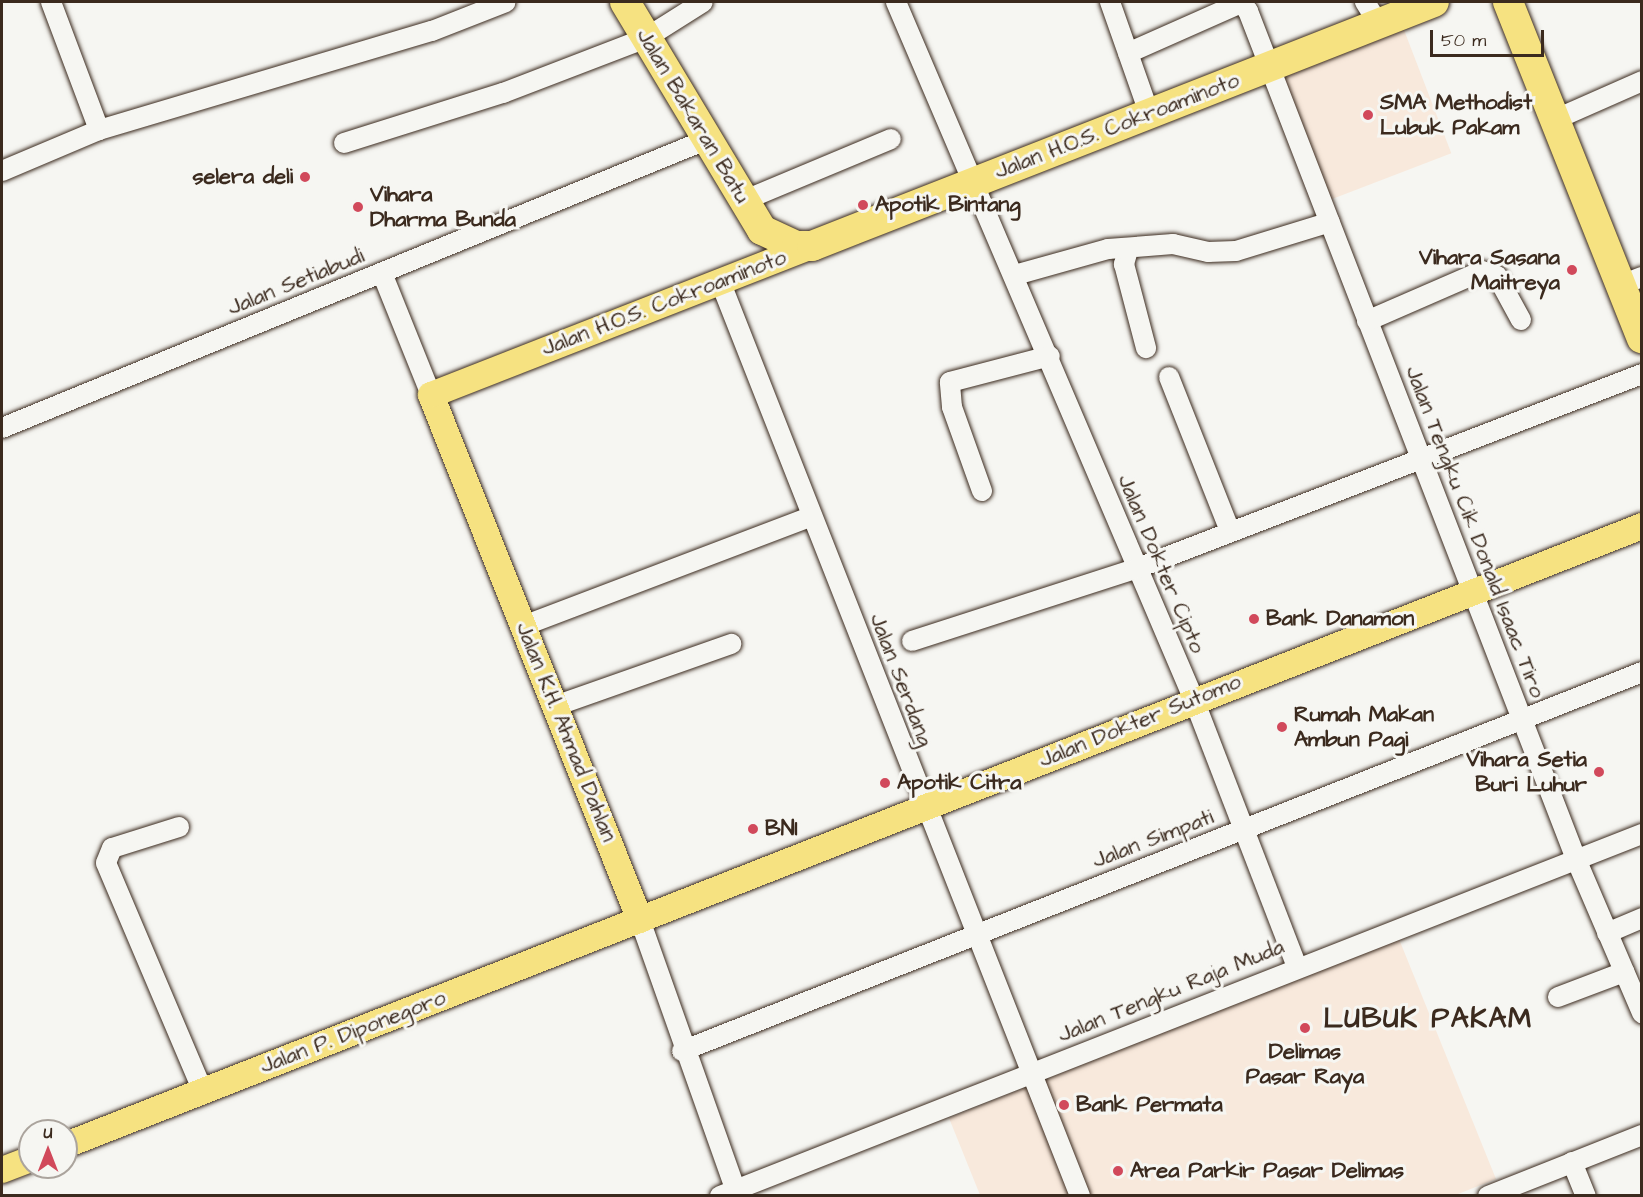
<!DOCTYPE html>
<html>
<head>
<meta charset="utf-8">
<style>
  body { margin:0 }
  #map { position:relative; width:1643px; height:1197px; overflow:hidden; background:#f6f6f2; font-family:"Architects Daughter",sans-serif }
  div>[style] { position:absolute }
  [style*='--x'] { left:calc(var(--x)*1px); top:calc(var(--y)*1px); width:calc(var(--w)*1px); rotate:calc(var(--a)*1deg) }
  .built>* { inset:0; background:#f8e9dc; transform-origin:0 0 }
  .roads { filter:drop-shadow(0 0 2px #3b2a1e) drop-shadow(0 0 2px #3b2a1e) }
  .minor>* { height:20px; margin:-10px; padding:0 10px; transform-origin:10px; border-radius:10px; background:#f6f6f2 }
  .major>* { height:26px; margin:-13px; padding:0 13px; transform-origin:13px; border-radius:13px; background:#f6e281 }
  .highway>* { height:30px; margin:-15px; padding:0 15px; transform-origin:15px; border-radius:15px; background:#f6e281 }
  .dots>* { width:16px; height:16px; translate:-50% -50%; box-sizing:border-box; border:3px solid #f6f6f2; border-radius:50% }
  span { translate:-50% -50%; white-space:nowrap; text-align:center; line-height:1.15; -webkit-text-stroke:6px #f6f6f2; paint-order:stroke }
  .poi-label { font-size:22px; color:#3b2a1e; font-weight:700 }
  .left { translate:0 -50%; text-align:left }
  .right { translate:-100% -50%; text-align:right }
  .street-label { font-size:22px; color:#3b2a1e }
  .district-label { font-size:28px; color:#3b2a1e; font-weight:700; letter-spacing:1.5px }
  .frame { position:absolute; inset:0; border:3px solid #3b2a1e; pointer-events:none }
  .north { position:absolute; left:18px; top:1119px; width:60px; height:60px; box-sizing:border-box; background:#f6f6f2; border:2px solid #aba49d; border-radius:50%; rotate:0deg; font-size:16px; font-weight:700; line-height:24px; text-align:center; color:#3b2a1e }
  .north::after { content:''; display:block; margin:auto; width:21px; height:27px; background:#d1495b; clip-path:polygon(50% 0,100% 100%,50% 72%,0 100%) }
  .scale { position:absolute; left:1430px; top:30px; width:114px; height:27px; box-sizing:border-box; border:3px solid #3b2a1e; border-top:0; padding-left:8px; font-size:18px; line-height:21px; white-space:nowrap; color:#3b2a1e; -webkit-text-stroke:4px #f6f6f2; paint-order:stroke }
</style>
</head>
<body>
<div id="map">
  <div class="built">
    <div style="left:1404px;top:30px;width:132px;height:129px;rotate:69deg"></div>
    <div style="clip-path:polygon(1399px 939px,1496px 1179px,1453px 1196px,980px 1195px,949px 1118px)"></div>
  </div>
  <div class="roads">
    <div class="minor">
      <div style="--x:51;--y:2;--w:137;--a:69.4"></div>
      <div style="--x:896;--y:2;--w:759;--a:66.88"></div>
      <div style="--x:1194;--y:700;--w:286;--a:68.9"></div>
      <div style="--x:1110;--y:2;--w:118;--a:70.6"></div>
      <div style="--x:1365;--y:2;--w:25;--a:58"></div>
      <div style="--x:1128;--y:53;--w:124;--a:-23.9"></div>
      <div style="--x:1241;--y:3;--w:11;--a:49"></div>
      <div style="--x:1248;--y:11;--w:909;--a:68.85"></div>
      <div style="--x:1576;--y:859;--w:168;--a:66.8"></div>
      <div style="--x:1556;--y:119;--w:94;--a:-23.8"></div>
      <div style="--x:344;--y:143;--w:167;--a:-17.5"></div>
      <div style="--x:503;--y:93;--w:153;--a:-21"></div>
      <div style="--x:646;--y:38;--w:67;--a:-32.3"></div>
      <div style="--x:2;--y:171;--w:105;--a:-22.9"></div>
      <div style="--x:99;--y:130;--w:347;--a:-16.6"></div>
      <div style="--x:432;--y:31;--w:79;--a:-21.4"></div>
      <div style="--x:745;--y:200;--w:158;--a:-22.7"></div>
      <div style="--x:1128;--y:250;--w:15;--a:106"></div>
      <div style="--x:1124;--y:264;--w:87;--a:75.3"></div>
      <div style="--x:382;--y:273;--w:131;--a:68.1"></div>
      <div style="--x:1015;--y:275;--w:97;--a:-15.6"></div>
      <div style="--x:1108;--y:249;--w:65;--a:-4.4"></div>
      <div style="--x:1173;--y:244;--w:36;--a:13"></div>
      <div style="--x:1208;--y:252;--w:28;--a:-2"></div>
      <div style="--x:1236;--y:251;--w:98;--a:-17.1"></div>
      <div style="--x:720;--y:281;--w:983;--a:68.52"></div>
      <div style="--x:1621;--y:285;--w:22;--a:-21"></div>
      <div style="--x:1367;--y:321;--w:125;--a:-23.5"></div>
      <div style="--x:1482;--y:271;--w:16;--a:18"></div>
      <div style="--x:1497;--y:276;--w:50;--a:61.4"></div>
      <div style="--x:1169;--y:377;--w:166;--a:68.4"></div>
      <div style="--x:2;--y:428;--w:763;--a:-22.26"></div>
      <div style="--x:982;--y:491;--w:89;--a:-109.7"></div>
      <div style="--x:952;--y:407;--w:25;--a:-95"></div>
      <div style="--x:950;--y:382;--w:103;--a:-14.6"></div>
      <div style="--x:523;--y:626;--w:309;--a:-20.8"></div>
      <div style="--x:912;--y:641;--w:234;--a:-17.9"></div>
      <div style="--x:1135;--y:569;--w:543;--a:-21.04"></div>
      <div style="--x:555;--y:706;--w:187;--a:-19.4"></div>
      <div style="--x:179;--y:827;--w:70;--a:162.6"></div>
      <div style="--x:112;--y:848;--w:16;--a:112"></div>
      <div style="--x:106;--y:863;--w:249;--a:67"></div>
      <div style="--x:640;--y:920;--w:293;--a:70.5"></div>
      <div style="--x:1607;--y:933;--w:38;--a:-23"></div>
      <div style="--x:1558;--y:997;--w:71;--a:-20.7"></div>
      <div style="--x:682;--y:1051;--w:1032;--a:-21.54"></div>
      <div style="--x:1572;--y:1162;--w:37;--a:68"></div>
      <div style="--x:720;--y:1196;--w:991;--a:-21.44"></div>
      <div style="--x:1488;--y:1196;--w:166;--a:-21.6"></div>
    </div>
    <div class="major">
      <div style="--x:640;--y:920;--w:565;--a:-111.71"></div>
      <div style="--x:431;--y:395;--w:409;--a:-21.4"></div>
      <div style="--x:66;--y:1145;--w:1693;--a:-21.44"></div>
      <div style="--x:2;--y:1170;--w:30;--a:-21"></div>
    </div>
    <div class="highway">
      <div style="--x:625;--y:2;--w:266;--a:59"></div>
      <div style="--x:762;--y:230;--w:38;--a:25"></div>
      <div style="--x:797;--y:246;--w:15;--a:0"></div>
      <div style="--x:812;--y:246;--w:668;--a:-21.42"></div>
      <div style="--x:1508;--y:2;--w:362;--a:68.3"></div>
    </div>
  </div>
  <div class="dots">
    <div style="left:1368px;top:115px;background:#d1495b"></div>
    <div style="left:305px;top:177px;background:#d1495b"></div>
    <div style="left:863px;top:205px;background:#d1495b"></div>
    <div style="left:358px;top:207px;background:#d1495b"></div>
    <div style="left:1572px;top:270px;background:#d1495b"></div>
    <div style="left:1254px;top:619px;background:#d1495b"></div>
    <div style="left:1282px;top:727px;background:#d1495b"></div>
    <div style="left:1599px;top:772px;background:#d1495b"></div>
    <div style="left:885px;top:783px;background:#d1495b"></div>
    <div style="left:753px;top:829px;background:#d1495b"></div>
    <div style="left:1305px;top:1028px;background:#d1495b"></div>
    <div style="left:1064px;top:1105px;background:#d1495b"></div>
    <div style="left:1118px;top:1171px;background:#d1495b"></div>
  </div>
  <div class="poi-label">
    <span class="left" style="left:1380px;top:115px">SMA Methodist<br>Lubuk Pakam</span>
    <span class="right" style="left:293px;top:177px">selera deli</span>
    <span class="left" style="left:370px;top:207px">Vihara<br>Dharma Bunda</span>
    <span class="left" style="left:875px;top:205px">Apotik Bintang</span>
    <span class="right" style="left:1560px;top:270px">Vihara Sasana<br>Maitreya</span>
    <span class="left" style="left:1266px;top:619px">Bank Danamon</span>
    <span class="left" style="left:1294px;top:727px">Rumah Makan<br>Ambun Pagi</span>
    <span class="right" style="left:1587px;top:772px">Vihara Setia<br>Buri Luhur</span>
    <span class="left" style="left:897px;top:783px">Apotik Citra</span>
    <span class="left" style="left:765px;top:829px">BNI</span>
    <span style="left:1305px;top:1064px">Delimas<br>Pasar Raya</span>
    <span class="left" style="left:1076px;top:1105px">Bank Permata</span>
    <span class="left" style="left:1130px;top:1171px">Area Parkir Pasar Delimas</span>
  </div>
  <div class="street-label">
    <span style="left:693px;top:116px;rotate:59deg">Jalan Bakaran Batu</span>
    <span style="left:1117px;top:126px;rotate:-21deg">Jalan H.O.S. Cokroaminoto</span>
    <span style="left:296px;top:282px;rotate:-22deg">Jalan Setiabudi</span>
    <span style="left:664px;top:303px;rotate:-21deg">Jalan H.O.S. Cokroaminoto</span>
    <span style="left:1475px;top:532px;rotate:69deg">Jalan Tengku Cik Donald Isaac Tiro</span>
    <span style="left:1161px;top:564px;rotate:67deg">Jalan Dokter Cipto</span>
    <span style="left:901px;top:680px;rotate:69deg">Jalan Serdang</span>
    <span style="left:1140px;top:721px;rotate:-22deg">Jalan Dokter Sutomo</span>
    <span style="left:566px;top:732px;rotate:68deg">Jalan K.H. Ahmad Dahlan</span>
    <span style="left:1153px;top:839px;rotate:-21deg">Jalan Simpati</span>
    <span style="left:1171px;top:991px;rotate:-22deg">Jalan Tengku Raja Muda</span>
    <span style="left:353px;top:1032px;rotate:-21deg">Jalan P. Diponegoro</span>
  </div>
  <div class="district-label">
    <span style="left:1428px;top:1019px">LUBUK PAKAM</span>
  </div>
  <div class="frame"></div>
  <div class="north">U</div>
  <div class="scale">50 m</div>
</div>
</body>
</html>
